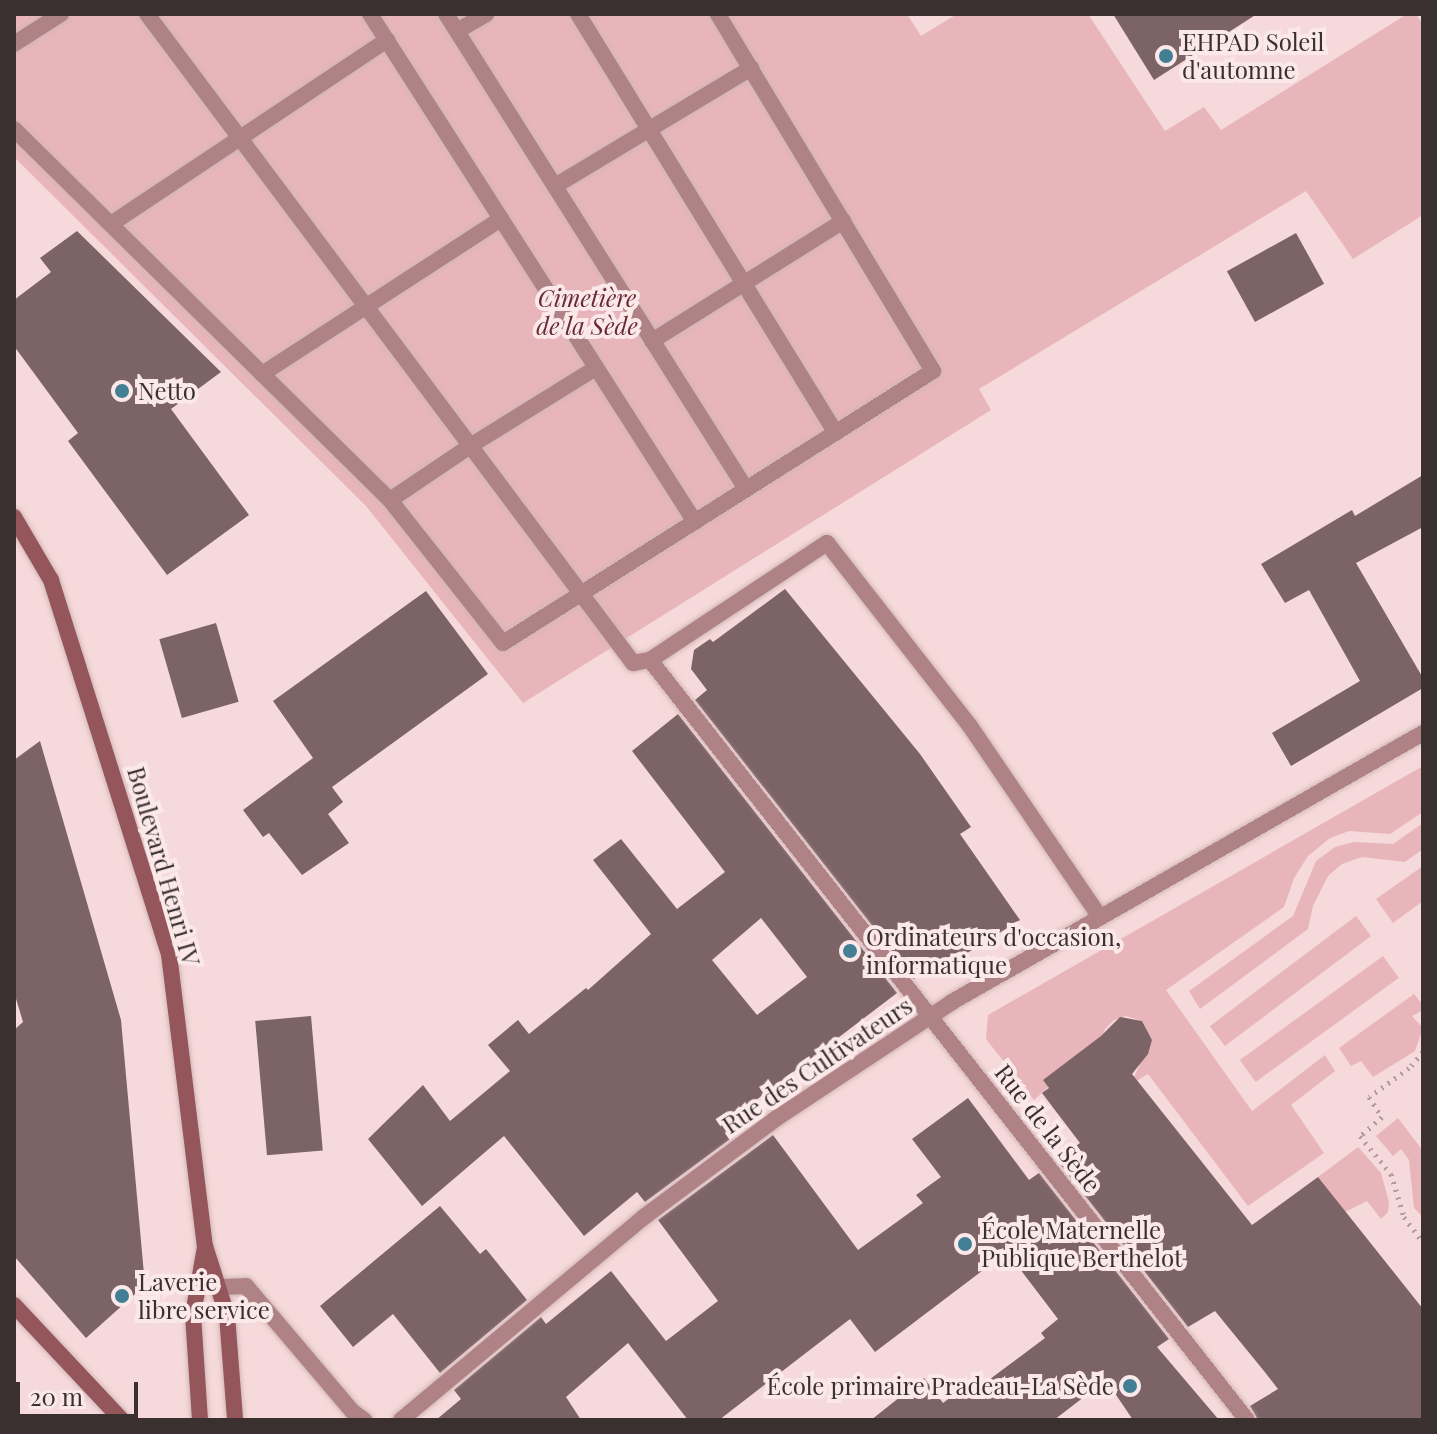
<!DOCTYPE html>
<html>
<head>
<meta charset="utf-8">
<style>
  body { margin:0 }
  #map { position:relative; width:1437px; height:1434px; overflow:hidden; background:#f6d9da; font-family:"Playfair Display",serif }
  div>[style] { position:absolute }
  [style*='--x'] { left:calc(var(--x)*1px); top:calc(var(--y)*1px); width:calc(var(--w)*1px); rotate:calc(var(--a)*1deg) }
  .green>* { inset:0; background:#e8b6ba; transform-origin:0 0 }
  .building>* { inset:0; background:#7c6365; transform-origin:0 0 }
  .path>* { height:5px; margin-top:-2.5px; transform-origin:0; background:repeating-linear-gradient(90deg,#b19b9c 0 2px,transparent 0 8px) }
  .roads { filter:drop-shadow(0 0 2px #d1b7b8) drop-shadow(0 0 2px #d1b7b8) }
  .lane>* { height:16px; margin:-8px; padding:0 8px; transform-origin:8px; border-radius:8px; background:#af8386 }
  .street>* { height:16px; margin:-8px; padding:0 8px; transform-origin:8px; border-radius:8px; background:#af8386 }
  .secondary>* { height:16px; margin:-8px; padding:0 8px; transform-origin:8px; border-radius:8px; background:#94555b }
  .dots>* { width:22px; height:22px; translate:-50% -50%; box-sizing:border-box; border:4px solid #fbe9ea; border-radius:50% }
  span { translate:-50% -50%; white-space:nowrap; text-align:center; line-height:1.15; -webkit-text-stroke:8px #fbe9ea; paint-order:stroke }
  .poi-label { font-size:24px; color:#3b3030 }
  .left { translate:0 -50%; text-align:left }
  .right { translate:-100% -50%; text-align:right }
  .park-label { font-size:24px; color:#692932; font-style:italic }
  .street-label { font-size:24px; color:#3b3030 }
  .frame { position:absolute; inset:0; border:16px solid #3b3030; pointer-events:none }
  .scale { position:absolute; left:16px; top:1382px; width:122px; height:36px; box-sizing:border-box; border:4px solid #3b3030; border-top:0; padding-left:10px; font-size:24px; line-height:28px; white-space:nowrap; color:#3b3030; -webkit-text-stroke:6px #fbe9ea; paint-order:stroke }
</style>
</head>
<body>
<div id="map">
  <div class="green">
    <div style="clip-path:polygon(14px 14px,907px 14px,921px 36px,957px 14px,1088px 14px,1165px 131px,1204px 107px,1221px 130px,1407px 14px,1416px 14px,1423px 25px,1423px 215px,1353px 259px,1306px 191px,979px 389px,991px 410px,523px 703px,366px 506px,14px 157px)"></div>
    <div style="clip-path:polygon(1423px 766px,1423px 812px,1390px 834px,1349px 831px,1330px 838px,1308px 856px,1294px 878px,1284px 907px,1166px 990px,1252px 1111px,1325px 1055px,1335px 1071px,1291px 1105px,1324px 1153px,1248px 1206px,1148px 1074px,1130px 1085px,1152px 1040px,1142px 1021px,1126px 1016px,1114px 1020px,1105px 1029px,1101px 1041px,1034px 1100px,986px 1039px,988px 1015px)"></div>
    <div style="clip-path:polygon(1423px 823px,1423px 849px,1405px 862px,1362px 857px,1342px 864px,1328px 876px,1313px 906px,1308px 929px,1200px 1009px,1189px 991px,1293px 916px,1316px 861px,1335px 847px,1354px 842px,1393px 844px)"></div>
    <div style="clip-path:polygon(1423px 866px,1423px 901px,1393px 923px,1376px 899px)"></div>
    <div style="left:1356px;top:916px;width:25px;height:183px;rotate:53deg"></div>
    <div style="left:1383px;top:956px;width:27px;height:177px;rotate:54deg"></div>
    <div style="clip-path:polygon(1414px 994px,1423px 1005px,1423px 1010px,1412px 1016px,1423px 1028px,1415px 1051px,1373px 1077px,1361px 1061px,1351px 1066px,1339px 1048px)"></div>
    <div style="clip-path:polygon(1398px 1118px,1423px 1151px,1421px 1215px,1414px 1208px,1409px 1160px,1401px 1149px,1393px 1156px,1376px 1136px)"></div>
    <div style="clip-path:polygon(1358px 1147px,1381px 1173px,1389px 1202px,1388px 1212px,1381px 1219px,1367px 1201px,1345px 1212px,1318px 1177px)"></div>
  </div>
  <div class="building">
    <div style="clip-path:polygon(1113px 14px,1257px 14px,1154px 80px)"></div>
    <div style="clip-path:polygon(77px 231px,221px 372px,171px 409px,249px 515px,167px 575px,68px 441px,78px 433px,14px 346px,14px 300px,51px 272px,40px 258px)"></div>
    <div style="left:1296px;top:233px;width:58px;height:79px;rotate:61deg"></div>
    <div style="clip-path:polygon(1423px 475px,1423px 527px,1356px 563px,1423px 678px,1423px 688px,1291px 766px,1272px 733px,1360px 681px,1309px 590px,1285px 603px,1261px 564px,1352px 510px,1355px 516px)"></div>
    <div style="clip-path:polygon(785px 589px,920px 754px,971px 827px,960px 834px,1020px 920px,932px 975px,927px 969px,914px 979px,695px 700px,707px 690px,691px 669px,694px 650px,710px 639px,713px 642px)"></div>
    <div style="clip-path:polygon(426px 591px,488px 674px,332px 787px,343px 802px,328px 814px,349px 843px,302px 875px,269px 833px,263px 837px,243px 810px,313px 758px,273px 701px)"></div>
    <div style="left:216px;top:623px;width:82px;height:59px;rotate:74deg"></div>
    <div style="clip-path:polygon(evenodd,678px 714px,897px 993px,751px 1104px,760px 1117px,645px 1202px,637px 1192px,584px 1236px,504px 1136px,422px 1206px,368px 1139px,423px 1085px,450px 1121px,510px 1071px,488px 1045px,518px 1020px,529px 1034px,586px 988px,588px 990px,651px 934px,593px 860px,621px 839px,677px 909px,725px 872px,632px 751px,678px 714px,761px 918px,807px 977px,757px 1015px,712px 960px,761px 918px)"></div>
    <div style="clip-path:polygon(40px 741px,121px 1020px,145px 1285px,86px 1338px,14px 1256px,14px 1030px,23px 1022px,14px 992px,14px 760px)"></div>
    <div style="left:311px;top:1016px;width:135px;height:56px;rotate:85deg"></div>
    <div style="clip-path:polygon(1120px 1017px,1142px 1021px,1152px 1040px,1148px 1054px,1132px 1074px,1252px 1225px,1318px 1177px,1423px 1309px,1423px 1420px,1258px 1420px,1250px 1406px,1278px 1389px,1264px 1371px,1215px 1311px,1188px 1327px,1057px 1160px,1080px 1143px,1042px 1093px,1049px 1088px,1043px 1080px,1101px 1036px)"></div>
    <div style="clip-path:polygon(968px 1098px,1029px 1180px,1039px 1173px,1169px 1339px,1157px 1347px,1219px 1420px,1133px 1420px,1106px 1380px,1054px 1420px,871px 1420px,924px 1378px,943px 1403px,976px 1378px,982px 1385px,1045px 1338px,1041px 1333px,1058px 1319px,1007px 1252px,875px 1352px,850px 1319px,719px 1420px,688px 1420px,628px 1343px,566px 1397px,581px 1420px,436px 1420px,461px 1399px,454px 1390px,541px 1317px,546px 1324px,611px 1271px,666px 1341px,718px 1301px,658px 1220px,773px 1135px,858px 1250px,923px 1203px,916px 1195px,941px 1177px,912px 1139px)"></div>
    <div style="clip-path:polygon(440px 1206px,480px 1254px,486px 1249px,527px 1300px,440px 1373px,393px 1314px,353px 1347px,320px 1306px)"></div>
  </div>
  <div class="path">
    <div style="--x:1423;--y:1052;--w:21;--a:131"></div>
    <div style="--x:1409;--y:1068;--w:49;--a:144.1"></div>
    <div style="--x:1369;--y:1097;--w:24;--a:57"></div>
    <div style="--x:1382;--y:1117;--w:29;--a:139"></div>
    <div style="--x:1360;--y:1136;--w:49;--a:50.8"></div>
    <div style="--x:1391;--y:1174;--w:45;--a:73.2"></div>
    <div style="--x:1404;--y:1217;--w:31;--a:53"></div>
  </div>
  <div class="roads">
    <div class="lane">
      <div style="--x:147;--y:14;--w:811;--a:53.17"></div>
      <div style="--x:633;--y:663;--w:17;--a:-10"></div>
      <div style="--x:650;--y:660;--w:212;--a:-33.5"></div>
      <div style="--x:827;--y:543;--w:232;--a:52"></div>
      <div style="--x:970;--y:726;--w:230;--a:55.8"></div>
      <div style="--x:370;--y:14;--w:603;--a:57.39"></div>
      <div style="--x:446;--y:14;--w:562;--a:57.72"></div>
      <div style="--x:578;--y:14;--w:492;--a:58.4"></div>
      <div style="--x:457;--y:31;--w:34;--a:-30"></div>
      <div style="--x:14;--y:44;--w:56;--a:-32.6"></div>
      <div style="--x:14;--y:129;--w:528;--a:44.62"></div>
      <div style="--x:390;--y:500;--w:182;--a:51.7"></div>
      <div style="--x:503;--y:643;--w:509;--a:-32.32"></div>
      <div style="--x:933;--y:371;--w:417;--a:-121.1"></div>
      <div style="--x:555;--y:186;--w:229;--a:-31"></div>
      <div style="--x:111;--y:224;--w:332;--a:-33.7"></div>
      <div style="--x:652;--y:341;--w:226;--a:-32.1"></div>
      <div style="--x:262;--y:374;--w:285;--a:-33"></div>
      <div style="--x:390;--y:500;--w:97;--a:-34"></div>
      <div style="--x:470;--y:446;--w:148;--a:-31.8"></div>
      <div style="--x:221;--y:1287;--w:25;--a:-2"></div>
      <div style="--x:246;--y:1286;--w:165;--a:49.7"></div>
      <div style="--x:353;--y:1412;--w:14;--a:36"></div>
    </div>
    <div class="street">
      <div style="--x:650;--y:660;--w:966;--a:51.85"></div>
      <div style="--x:401;--y:1420;--w:317;--a:-39.9"></div>
      <div style="--x:644;--y:1217;--w:166;--a:-36.7"></div>
      <div style="--x:777;--y:1118;--w:210;--a:-33.5"></div>
      <div style="--x:952;--y:1002;--w:542;--a:-29.73"></div>
    </div>
    <div class="secondary">
      <div style="--x:14;--y:517;--w:73;--a:59.6"></div>
      <div style="--x:51;--y:580;--w:392;--a:72.5"></div>
      <div style="--x:169;--y:954;--w:294;--a:83"></div>
      <div style="--x:205;--y:1246;--w:72;--a:72.3"></div>
      <div style="--x:227;--y:1315;--w:105;--a:85.6"></div>
      <div style="--x:14;--y:1305;--w:158;--a:46.8"></div>
      <div style="--x:200;--y:1420;--w:106;--a:-93.8"></div>
      <div style="--x:193;--y:1314;--w:68;--a:-79.8"></div>
    </div>
  </div>
  <div class="dots">
    <div style="left:1166px;top:56px;background:#427f95"></div>
    <div style="left:122px;top:391px;background:#427f95"></div>
    <div style="left:850px;top:951px;background:#427f95"></div>
    <div style="left:965px;top:1244px;background:#427f95"></div>
    <div style="left:122px;top:1296px;background:#427f95"></div>
    <div style="left:1130px;top:1386px;background:#427f95"></div>
  </div>
  <div class="poi-label">
    <span class="left" style="left:1182px;top:56px">EHPAD Soleil<br>d'automne</span>
    <span class="left" style="left:138px;top:391px">Netto</span>
    <span class="left" style="left:866px;top:951px">Ordinateurs d'occasion,<br>informatique</span>
    <span class="left" style="left:981px;top:1244px">École Maternelle<br>Publique Berthelot</span>
    <span class="left" style="left:138px;top:1296px">Laverie<br>libre service</span>
    <span class="right" style="left:1114px;top:1386px">École primaire Pradeau-La Sède</span>
  </div>
  <div class="park-label">
    <span style="left:587px;top:312px">Cimetière<br>de la Sède</span>
  </div>
  <div class="street-label">
    <span style="left:164px;top:866px;rotate:74deg">Boulevard Henri IV</span>
    <span style="left:817px;top:1065px;rotate:-34deg">Rue des Cultivateurs</span>
    <span style="left:1048px;top:1128px;rotate:52deg">Rue de la Sède</span>
  </div>
  <div class="frame"></div>
  <div class="scale">20 m</div>
</div>
</body>
</html>
